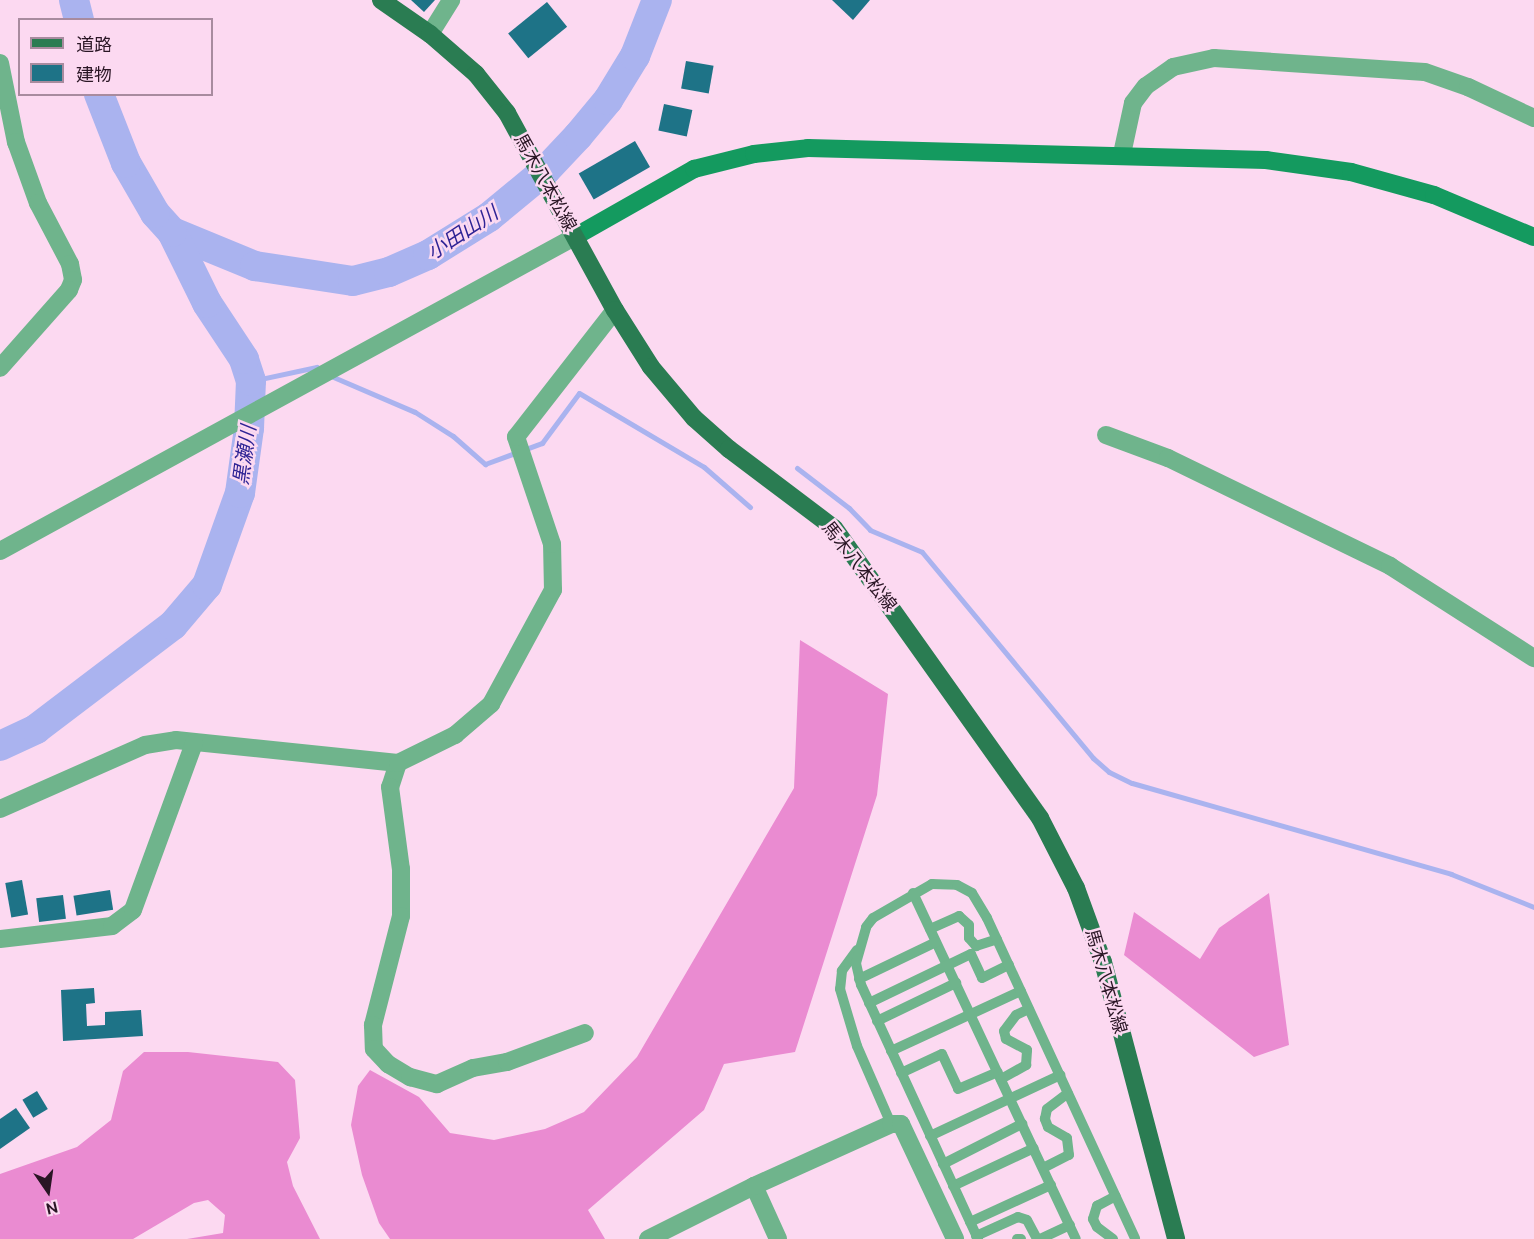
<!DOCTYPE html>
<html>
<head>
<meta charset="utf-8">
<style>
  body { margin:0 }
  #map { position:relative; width:1534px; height:1239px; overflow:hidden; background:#fcd9f1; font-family:Ubuntu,"Noto Sans JP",sans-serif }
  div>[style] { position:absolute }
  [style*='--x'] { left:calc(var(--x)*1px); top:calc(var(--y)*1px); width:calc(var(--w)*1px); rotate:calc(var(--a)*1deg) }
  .forest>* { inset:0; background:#ea8bd1 }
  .stream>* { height:5px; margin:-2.5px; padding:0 2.5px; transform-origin:2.5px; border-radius:2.5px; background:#aab3ef }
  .river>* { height:30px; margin:-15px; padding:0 15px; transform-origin:15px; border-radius:15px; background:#aab3ef }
  .building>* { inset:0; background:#1e7387; transform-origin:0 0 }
  .lane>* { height:10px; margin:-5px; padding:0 5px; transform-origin:5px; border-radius:5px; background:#6fb48c }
  .street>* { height:18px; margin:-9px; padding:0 9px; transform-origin:9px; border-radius:9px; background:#6fb48c }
  .secondary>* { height:18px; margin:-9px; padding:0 9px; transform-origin:9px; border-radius:9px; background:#149a5f }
  .primary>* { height:18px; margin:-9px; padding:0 9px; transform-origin:9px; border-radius:9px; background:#2a7c52 }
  span { translate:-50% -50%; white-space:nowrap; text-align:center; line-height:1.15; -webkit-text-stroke:5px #fcd9f1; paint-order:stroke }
  .street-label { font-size:18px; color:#2a1625 }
  .water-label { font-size:20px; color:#2f2495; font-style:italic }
  .legend { position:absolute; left:18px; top:18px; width:195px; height:78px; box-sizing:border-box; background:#fcd9f1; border:2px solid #a88b9f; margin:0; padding:8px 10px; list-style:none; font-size:18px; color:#2a1625 }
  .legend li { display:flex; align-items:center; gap:12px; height:30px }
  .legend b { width:30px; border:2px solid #a88b9f }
  .north { position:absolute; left:18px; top:1161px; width:60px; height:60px; -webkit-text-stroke:4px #fcd9f1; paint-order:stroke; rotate:167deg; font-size:16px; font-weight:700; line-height:24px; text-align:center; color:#2a1625 }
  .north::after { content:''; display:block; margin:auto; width:21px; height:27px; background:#2a1625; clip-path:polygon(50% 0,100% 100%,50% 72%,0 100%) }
</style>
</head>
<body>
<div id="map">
  <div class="forest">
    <div style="clip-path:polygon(800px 640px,888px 694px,877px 795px,795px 1052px,724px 1064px,704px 1110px,588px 1210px,605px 1239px,390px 1239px,379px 1223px,362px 1175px,351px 1125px,358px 1086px,370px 1070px,419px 1097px,450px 1133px,494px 1140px,545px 1129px,584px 1112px,637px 1057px,794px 788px)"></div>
    <div style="clip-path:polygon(1269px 893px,1289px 1045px,1254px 1057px,1124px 955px,1134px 912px,1200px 959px,1219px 928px)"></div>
    <div style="clip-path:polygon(144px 1052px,188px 1052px,278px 1062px,295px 1080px,300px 1138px,287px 1162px,293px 1186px,320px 1239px,187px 1239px,223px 1233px,225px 1215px,208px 1200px,194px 1203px,133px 1239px,0 1239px,0 1174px,77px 1147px,111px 1120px,123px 1071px)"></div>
  </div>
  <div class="stream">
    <div style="--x:331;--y:376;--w:91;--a:23.2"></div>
    <div style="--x:415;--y:412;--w:45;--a:32.3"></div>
    <div style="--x:453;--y:436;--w:43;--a:41.2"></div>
    <div style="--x:485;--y:464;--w:61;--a:-20.2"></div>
    <div style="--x:542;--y:443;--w:62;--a:-53.5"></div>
    <div style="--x:579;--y:393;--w:145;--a:30.6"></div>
    <div style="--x:704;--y:467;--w:61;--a:41"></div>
    <div style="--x:251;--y:381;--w:67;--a:-12"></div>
    <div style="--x:317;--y:367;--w:7;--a:34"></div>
    <div style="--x:797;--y:468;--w:66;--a:37.6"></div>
    <div style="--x:849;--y:508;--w:30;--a:46"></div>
    <div style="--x:870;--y:530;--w:56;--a:22.9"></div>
    <div style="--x:922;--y:552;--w:268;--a:50.3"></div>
    <div style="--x:1093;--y:758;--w:21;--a:41"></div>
    <div style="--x:1109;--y:772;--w:25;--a:26"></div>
    <div style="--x:1132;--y:783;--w:332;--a:15.9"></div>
    <div style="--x:1451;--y:874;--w:89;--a:21.7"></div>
  </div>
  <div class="river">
    <div style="--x:74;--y:0;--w:21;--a:76"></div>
    <div style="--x:172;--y:232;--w:90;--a:22.3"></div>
    <div style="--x:255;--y:266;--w:99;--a:8.7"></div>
    <div style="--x:353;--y:281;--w:37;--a:-14"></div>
    <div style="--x:389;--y:272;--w:43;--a:-23.6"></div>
    <div style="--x:428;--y:255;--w:72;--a:-31.9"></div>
    <div style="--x:489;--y:217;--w:74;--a:-39.5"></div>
    <div style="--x:546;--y:170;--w:47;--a:-46.7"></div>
    <div style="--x:578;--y:136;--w:47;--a:-50.2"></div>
    <div style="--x:608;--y:100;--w:52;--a:-58.5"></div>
    <div style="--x:635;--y:56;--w:60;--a:-68.6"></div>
    <div style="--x:0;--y:746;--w:40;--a:-25"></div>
    <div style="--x:36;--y:729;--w:172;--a:-37.2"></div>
    <div style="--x:173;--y:625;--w:52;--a:-49.6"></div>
    <div style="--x:207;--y:585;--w:98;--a:-70.3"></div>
    <div style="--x:240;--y:493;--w:66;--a:-82.1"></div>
    <div style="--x:249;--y:428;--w:47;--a:-87.6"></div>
    <div style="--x:251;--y:381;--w:23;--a:-108"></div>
    <div style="--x:244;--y:359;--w:67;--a:-123.5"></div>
    <div style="--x:207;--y:303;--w:79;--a:-116.2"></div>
    <div style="--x:172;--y:232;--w:25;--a:-132"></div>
    <div style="--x:155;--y:213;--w:58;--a:-120.1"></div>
    <div style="--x:126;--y:163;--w:74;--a:-111.4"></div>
  </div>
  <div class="building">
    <div style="clip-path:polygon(411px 0,435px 0,424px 12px)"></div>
    <div style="clip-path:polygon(832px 0,870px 0,853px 20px)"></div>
    <div style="left:547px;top:2px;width:32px;height:50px;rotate:51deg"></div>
    <div style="left:686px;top:61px;width:28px;height:28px;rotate:10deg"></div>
    <div style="left:664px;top:104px;width:29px;height:27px;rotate:12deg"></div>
    <div style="left:635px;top:141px;width:30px;height:65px;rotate:60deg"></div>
    <div style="left:22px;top:880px;width:35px;height:17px;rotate:80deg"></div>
    <div style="left:110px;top:890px;width:20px;height:37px;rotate:81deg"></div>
    <div style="left:63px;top:895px;width:24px;height:27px;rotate:83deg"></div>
    <div style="clip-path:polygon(94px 988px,95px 1003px,86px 1004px,87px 1026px,105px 1025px,105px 1012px,141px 1010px,143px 1036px,63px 1041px,61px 990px)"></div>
    <div style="left:37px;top:1091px;width:21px;height:17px;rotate:59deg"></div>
    <div style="clip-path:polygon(16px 1108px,30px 1128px,0 1149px,0 1119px)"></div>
  </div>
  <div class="lane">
    <div style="--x:913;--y:893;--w:382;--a:64.8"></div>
    <div style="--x:930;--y:929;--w:32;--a:-24"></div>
    <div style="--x:959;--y:916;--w:13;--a:42"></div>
    <div style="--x:969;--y:925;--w:13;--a:90"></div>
    <div style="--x:969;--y:938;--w:11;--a:49"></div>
    <div style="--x:976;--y:946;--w:22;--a:-18"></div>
    <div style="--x:857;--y:950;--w:26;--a:126"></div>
    <div style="--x:842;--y:971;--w:18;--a:96"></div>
    <div style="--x:840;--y:989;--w:59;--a:73.4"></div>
    <div style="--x:857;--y:1046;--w:85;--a:66.4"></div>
    <div style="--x:859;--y:979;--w:85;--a:-25.7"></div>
    <div style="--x:869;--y:1003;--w:113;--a:-25.7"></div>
    <div style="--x:971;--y:954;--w:26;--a:65"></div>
    <div style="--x:982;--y:978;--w:30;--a:-26"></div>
    <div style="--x:877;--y:1021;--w:88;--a:-25.7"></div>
    <div style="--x:891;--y:1051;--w:143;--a:-24.8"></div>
    <div style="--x:901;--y:1073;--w:45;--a:-24.9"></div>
    <div style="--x:942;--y:1054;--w:38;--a:65"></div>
    <div style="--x:958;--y:1089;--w:43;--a:-23"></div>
    <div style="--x:1001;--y:1079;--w:29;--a:-29"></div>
    <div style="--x:1026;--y:1065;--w:15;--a:-86"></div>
    <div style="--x:1027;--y:1050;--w:24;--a:-152"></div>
    <div style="--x:1006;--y:1039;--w:8;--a:-104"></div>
    <div style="--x:1004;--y:1031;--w:20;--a:-53"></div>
    <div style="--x:1016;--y:1015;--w:14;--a:-25"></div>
    <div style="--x:930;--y:1136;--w:144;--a:-25.1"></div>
    <div style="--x:943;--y:1164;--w:89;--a:-26.9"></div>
    <div style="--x:1043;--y:1168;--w:29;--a:-27"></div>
    <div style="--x:1069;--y:1155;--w:17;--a:-97"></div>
    <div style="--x:1067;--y:1138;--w:22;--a:-150"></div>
    <div style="--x:1048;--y:1127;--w:9;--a:-111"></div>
    <div style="--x:1045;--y:1119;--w:10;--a:-79"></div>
    <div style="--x:1047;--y:1109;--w:26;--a:-37"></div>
    <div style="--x:953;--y:1186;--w:89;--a:-25.1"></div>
    <div style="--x:970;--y:1222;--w:89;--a:-24.6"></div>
    <div style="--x:976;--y:1236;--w:46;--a:-24.3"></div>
    <div style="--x:1018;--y:1217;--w:9;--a:18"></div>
    <div style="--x:1027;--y:1220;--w:21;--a:62"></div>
    <div style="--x:978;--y:1239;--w:280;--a:-114.7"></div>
    <div style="--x:861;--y:985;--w:23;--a:-103"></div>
    <div style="--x:856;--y:963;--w:37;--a:-74"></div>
    <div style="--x:866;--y:927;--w:11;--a:-52"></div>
    <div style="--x:873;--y:918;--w:68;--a:-30"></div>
    <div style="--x:932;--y:884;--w:25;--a:2"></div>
    <div style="--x:957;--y:885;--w:17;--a:28"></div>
    <div style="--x:972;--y:893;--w:29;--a:59"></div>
    <div style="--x:987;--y:918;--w:353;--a:65.2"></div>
    <div style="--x:1017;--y:1239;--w:4;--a:0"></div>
    <div style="--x:1040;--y:1239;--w:33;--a:-25"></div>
    <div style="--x:1113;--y:1239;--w:20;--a:-143"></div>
    <div style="--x:1097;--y:1227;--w:9;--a:-117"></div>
    <div style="--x:1093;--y:1219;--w:14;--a:-73"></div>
    <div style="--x:1097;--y:1206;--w:21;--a:-28"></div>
  </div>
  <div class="street">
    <div style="--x:430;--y:34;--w:40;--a:-58"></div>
    <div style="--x:0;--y:63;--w:81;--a:78.6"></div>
    <div style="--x:16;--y:142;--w:65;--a:70.2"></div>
    <div style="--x:38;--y:203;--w:69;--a:62.3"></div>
    <div style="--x:70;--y:264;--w:16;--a:79"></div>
    <div style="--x:73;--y:280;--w:11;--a:112"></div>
    <div style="--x:69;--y:290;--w:104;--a:131.5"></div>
    <div style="--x:1122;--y:154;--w:52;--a:-77.8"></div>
    <div style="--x:1133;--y:103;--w:21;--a:-53"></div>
    <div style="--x:1146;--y:86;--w:33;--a:-35"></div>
    <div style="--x:1173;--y:67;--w:42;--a:-12.4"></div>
    <div style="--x:1214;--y:58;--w:211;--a:3.8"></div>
    <div style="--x:1425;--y:72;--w:46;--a:19.2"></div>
    <div style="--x:1468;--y:87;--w:73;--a:25.2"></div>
    <div style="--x:1106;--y:435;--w:66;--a:20.4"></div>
    <div style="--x:1168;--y:458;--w:247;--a:25.9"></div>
    <div style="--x:1390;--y:566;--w:171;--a:32.6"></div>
    <div style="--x:0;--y:551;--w:657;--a:-28.67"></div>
    <div style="--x:398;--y:763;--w:25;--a:108"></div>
    <div style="--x:390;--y:787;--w:83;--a:82.4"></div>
    <div style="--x:401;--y:869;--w:47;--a:90"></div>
    <div style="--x:401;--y:916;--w:113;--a:104.4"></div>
    <div style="--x:373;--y:1025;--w:24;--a:88"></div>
    <div style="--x:374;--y:1049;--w:21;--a:47"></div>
    <div style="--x:388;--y:1064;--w:26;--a:31"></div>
    <div style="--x:410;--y:1077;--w:28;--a:15"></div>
    <div style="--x:437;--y:1084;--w:39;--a:-24"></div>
    <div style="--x:473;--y:1068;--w:35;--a:-10"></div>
    <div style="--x:507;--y:1062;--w:83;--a:-20.4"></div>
    <div style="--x:0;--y:809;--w:158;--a:-23.8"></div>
    <div style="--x:145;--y:745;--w:31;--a:-9"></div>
    <div style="--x:176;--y:740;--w:223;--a:5.9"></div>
    <div style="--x:398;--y:763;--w:64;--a:-26.2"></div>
    <div style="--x:455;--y:735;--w:48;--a:-40.7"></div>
    <div style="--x:491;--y:704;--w:130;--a:-61.5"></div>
    <div style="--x:553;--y:590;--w:46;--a:-91.2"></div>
    <div style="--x:552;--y:544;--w:113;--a:-108.6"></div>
    <div style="--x:516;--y:437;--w:161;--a:-52.1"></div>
    <div style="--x:0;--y:939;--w:113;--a:-6.6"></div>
    <div style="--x:112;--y:926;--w:26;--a:-37"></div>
    <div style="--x:133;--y:910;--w:178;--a:-69.9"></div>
    <div style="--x:754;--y:1186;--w:58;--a:65.6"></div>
    <div style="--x:648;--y:1239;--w:119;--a:-26.6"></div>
    <div style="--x:754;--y:1186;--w:150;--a:-24.3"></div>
    <div style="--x:891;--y:1124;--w:10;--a:0"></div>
    <div style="--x:901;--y:1124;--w:127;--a:64.8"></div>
  </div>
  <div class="secondary">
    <div style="--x:576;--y:236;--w:136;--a:-29.6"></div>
    <div style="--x:694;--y:169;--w:62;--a:-14"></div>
    <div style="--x:754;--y:154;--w:54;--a:-6.3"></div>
    <div style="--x:808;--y:148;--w:458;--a:1.5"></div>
    <div style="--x:1266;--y:160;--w:86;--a:8"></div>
    <div style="--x:1351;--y:172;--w:86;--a:15.5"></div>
    <div style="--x:1434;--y:195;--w:108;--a:22.8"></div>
  </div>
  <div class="primary">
    <div style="--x:381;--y:0;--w:60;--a:34.8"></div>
    <div style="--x:430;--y:34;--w:61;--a:41"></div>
    <div style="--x:476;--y:74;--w:50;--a:51.5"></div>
    <div style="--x:507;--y:113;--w:225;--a:61.3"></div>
    <div style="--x:615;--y:310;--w:67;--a:57.7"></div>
    <div style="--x:651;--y:367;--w:67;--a:49.9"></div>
    <div style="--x:694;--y:418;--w:47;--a:41.5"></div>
    <div style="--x:729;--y:449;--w:131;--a:37"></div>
    <div style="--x:834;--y:528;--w:356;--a:54.6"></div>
    <div style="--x:1040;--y:818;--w:79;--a:62.8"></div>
    <div style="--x:1076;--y:888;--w:79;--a:70"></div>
    <div style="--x:1103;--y:962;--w:286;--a:75.2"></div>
  </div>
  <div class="street-label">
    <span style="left:546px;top:182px;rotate:61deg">馬木八本松線</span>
    <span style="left:860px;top:566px;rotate:52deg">馬木八本松線</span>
    <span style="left:1107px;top:981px;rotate:74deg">馬木八本松線</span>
  </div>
  <div class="water-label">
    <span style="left:462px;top:232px;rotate:-33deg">小田山川</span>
    <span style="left:244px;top:455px;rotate:-82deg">黒瀬川</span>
  </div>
  <ul class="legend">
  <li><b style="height:8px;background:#2a7c52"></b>道路</li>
  <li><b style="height:16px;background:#1e7387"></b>建物</li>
  </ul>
  <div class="north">N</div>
</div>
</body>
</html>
